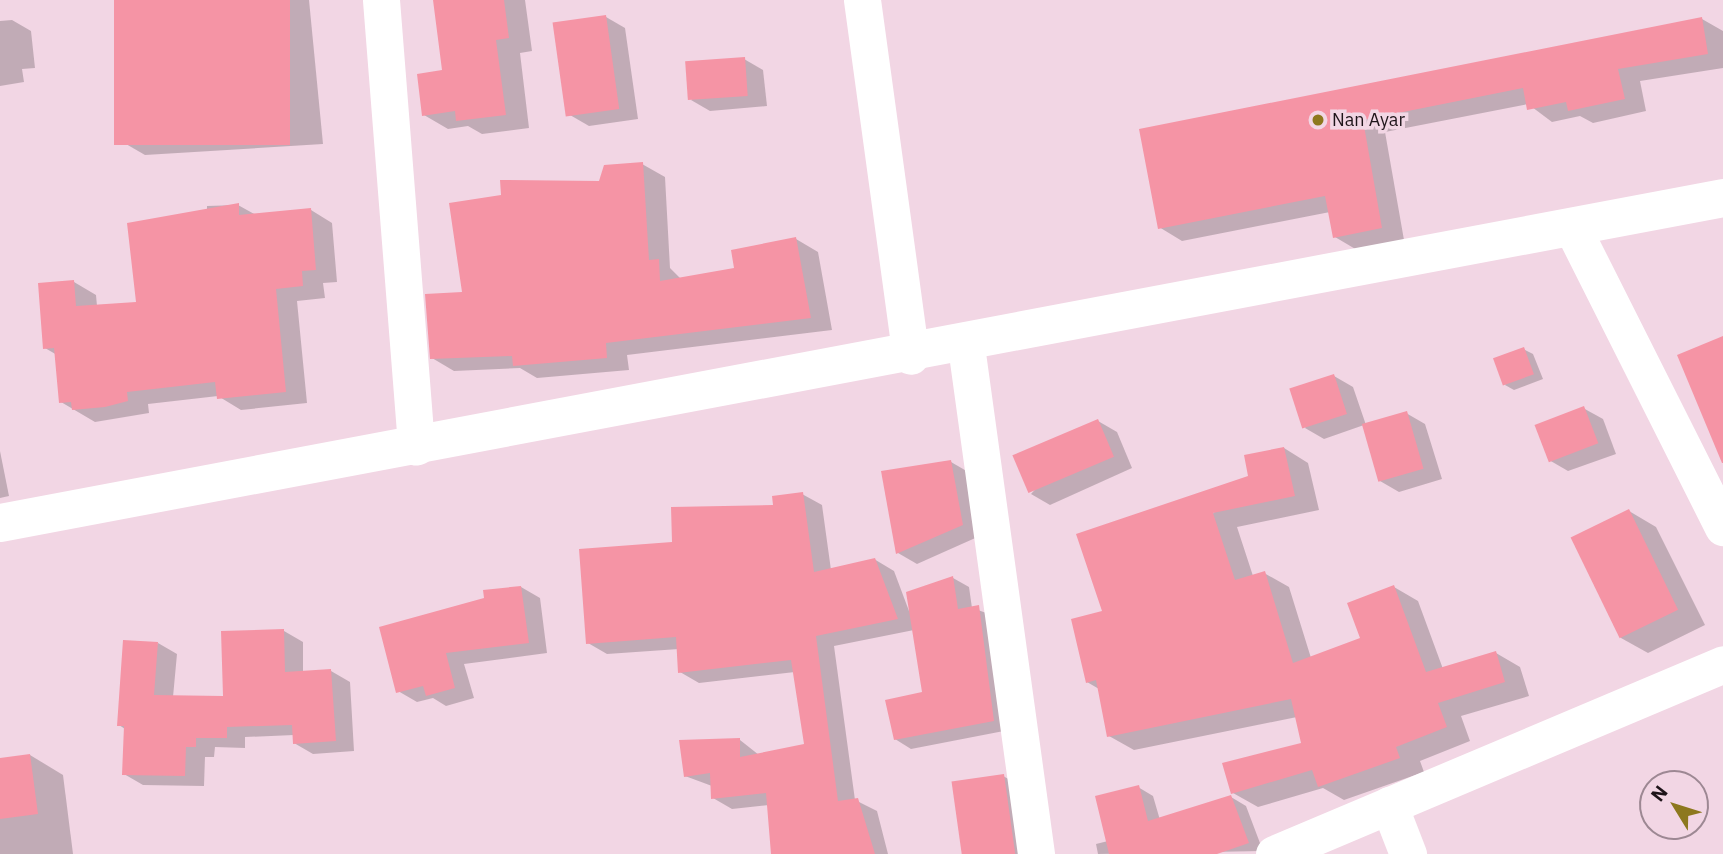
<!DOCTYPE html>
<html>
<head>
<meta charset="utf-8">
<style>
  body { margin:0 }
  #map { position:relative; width:1723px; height:854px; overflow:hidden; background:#f2d6e4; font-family:"IBM Plex Sans",sans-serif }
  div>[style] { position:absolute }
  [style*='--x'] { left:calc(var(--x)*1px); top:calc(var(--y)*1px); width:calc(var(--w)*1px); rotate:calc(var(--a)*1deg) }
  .shadow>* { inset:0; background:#0003 }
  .building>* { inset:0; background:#f594a5; transform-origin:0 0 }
  .street>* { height:37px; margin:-18.5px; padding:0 18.5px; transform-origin:18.5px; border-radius:18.5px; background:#fff }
  .secondary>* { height:38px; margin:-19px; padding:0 19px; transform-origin:19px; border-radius:19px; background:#fff }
  .dots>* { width:19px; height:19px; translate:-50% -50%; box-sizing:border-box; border:4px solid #f2d6e4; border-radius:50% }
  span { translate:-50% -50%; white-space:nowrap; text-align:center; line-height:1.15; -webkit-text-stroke:7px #f2d6e4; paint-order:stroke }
  .poi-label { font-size:18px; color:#1e1419 }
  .left { translate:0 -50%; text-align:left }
  .north { position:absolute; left:1639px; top:770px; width:70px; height:70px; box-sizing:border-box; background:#f2d6e4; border:2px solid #9d8893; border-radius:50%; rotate:308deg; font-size:19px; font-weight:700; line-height:28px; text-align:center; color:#1e1419 }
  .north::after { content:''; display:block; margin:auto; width:24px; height:32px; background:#8d781e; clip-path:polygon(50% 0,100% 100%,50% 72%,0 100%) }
</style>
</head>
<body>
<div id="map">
  <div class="shadow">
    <div style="clip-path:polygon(115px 0,309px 0,323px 144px,145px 155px,126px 144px)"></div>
    <div style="clip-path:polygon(435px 0,525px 0,532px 51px,520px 53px,529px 128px,482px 134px,468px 126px,448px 129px,424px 115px,444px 72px)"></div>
    <div style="clip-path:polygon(606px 17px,625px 28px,638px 119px,589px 126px,570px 115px)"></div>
    <div style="clip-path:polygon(1702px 19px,1723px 31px,1723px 68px,1640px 81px,1646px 111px,1593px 123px,1580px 116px,1552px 122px,1528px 104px,1385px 132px,1404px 240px,1357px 250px,1335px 237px,1330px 212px,1182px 241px,1159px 227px,1141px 130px)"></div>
    <div style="clip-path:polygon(12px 20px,31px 31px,35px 68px,22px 69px,24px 82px,0 86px,0 21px)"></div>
    <div style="clip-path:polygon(744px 59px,763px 70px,767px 106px,710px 111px,691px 100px)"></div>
    <div style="clip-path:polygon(642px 164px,665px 177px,670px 268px,681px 279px,736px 270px,796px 239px,818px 252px,832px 330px,627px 355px,629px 370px,537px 378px,520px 368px,454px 371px,432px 358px,464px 294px,600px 183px)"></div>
    <div style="clip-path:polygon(238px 205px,256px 215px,311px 210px,332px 223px,337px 282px,323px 283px,325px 298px,297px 301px,307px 403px,241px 410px,218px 396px,148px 404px,149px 413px,95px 422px,61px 402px,57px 355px,45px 348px,74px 282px,96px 295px,97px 306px,138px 303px,207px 215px,207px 206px)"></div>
    <div style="clip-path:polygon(1523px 349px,1533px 354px,1543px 379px,1514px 390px,1505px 385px)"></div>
    <div style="clip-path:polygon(1334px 376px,1353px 387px,1366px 425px,1406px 413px,1425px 424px,1442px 479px,1399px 492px,1380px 481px,1364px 425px,1324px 439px,1305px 428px)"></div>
    <div style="clip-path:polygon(1583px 408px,1603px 419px,1616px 454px,1568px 471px,1549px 460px)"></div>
    <div style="clip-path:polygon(1098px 421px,1117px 432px,1132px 468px,1050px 505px,1031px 494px)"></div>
    <div style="clip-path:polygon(1284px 448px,1308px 463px,1319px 510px,1237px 527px,1253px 576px,1264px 573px,1289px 587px,1311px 658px,1363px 639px,1394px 587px,1418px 601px,1443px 669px,1496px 653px,1520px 667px,1529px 696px,1461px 716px,1470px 741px,1420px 761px,1424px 772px,1344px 800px,1323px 788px,1258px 807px,1233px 793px,1304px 744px,1297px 717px,1134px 750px,1109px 736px,1099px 689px,1087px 682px,1105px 613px)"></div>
    <div style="clip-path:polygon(0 451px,9px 496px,0 498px)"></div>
    <div style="clip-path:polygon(951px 462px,970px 473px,982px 535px,917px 564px,898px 553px,884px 473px)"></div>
    <div style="clip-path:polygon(802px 494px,822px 505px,831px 570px,874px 559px,894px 571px,909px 611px,953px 578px,969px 587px,972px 608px,995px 616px,1009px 730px,911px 749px,895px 739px,924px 693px,914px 630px,834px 646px,855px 800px,877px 811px,888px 854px,773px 854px,769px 805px,732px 809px,713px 798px,712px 786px,685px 776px,740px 740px,759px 755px,805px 745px,795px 672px,699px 683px,680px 672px,679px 649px,607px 654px,588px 643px,674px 544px)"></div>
    <div style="clip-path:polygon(1629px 511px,1656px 527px,1705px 625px,1648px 653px,1621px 638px)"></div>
    <div style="clip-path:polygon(521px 587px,540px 598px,547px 653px,464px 664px,474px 698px,446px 706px,433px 698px,417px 702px,398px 691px,486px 600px)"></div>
    <div style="clip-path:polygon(284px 631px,303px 642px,303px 673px,331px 671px,350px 682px,354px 751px,313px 754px,294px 743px,294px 735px,245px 737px,245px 748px,215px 747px,214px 757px,205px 757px,204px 786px,143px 785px,124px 774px,125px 729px,119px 725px,158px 643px,177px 654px,173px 697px,224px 698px)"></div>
    <div style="clip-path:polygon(30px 755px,63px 775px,73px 854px,0 854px,0 760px)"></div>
    <div style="clip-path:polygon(1003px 776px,1023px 787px,1034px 854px,965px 854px)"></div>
    <div style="clip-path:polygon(1138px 787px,1153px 796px,1160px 820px,1231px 797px,1246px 806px,1263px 851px,1098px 854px,1096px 844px,1108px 841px)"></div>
  </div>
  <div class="building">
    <div style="left:114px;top:0;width:176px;height:145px"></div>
    <div style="clip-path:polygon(433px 0,504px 0,509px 38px,496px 40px,506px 115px,456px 121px,455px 111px,422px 116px,417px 74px,442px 70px)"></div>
    <div style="left:606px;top:15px;width:95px;height:54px;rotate:82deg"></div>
    <div style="clip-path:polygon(1702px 17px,1708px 54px,1618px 69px,1625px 99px,1568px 111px,1566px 102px,1527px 110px,1523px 88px,1363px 120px,1382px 228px,1333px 238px,1325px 196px,1158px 229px,1139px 129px)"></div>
    <div style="left:745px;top:57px;width:39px;height:60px;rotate:86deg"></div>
    <div style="clip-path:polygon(643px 162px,649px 260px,659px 259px,660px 281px,734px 268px,731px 250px,796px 237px,811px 318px,606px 343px,607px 358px,513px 366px,512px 356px,430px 359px,425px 294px,462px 292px,449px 203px,501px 195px,500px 180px,599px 181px,604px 165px)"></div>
    <div style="clip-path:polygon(239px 203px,239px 215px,311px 208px,316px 270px,302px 271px,303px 286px,276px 289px,286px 392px,217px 399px,215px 382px,127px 392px,128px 401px,105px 407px,72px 410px,71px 402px,59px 403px,54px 348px,43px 349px,38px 283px,74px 280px,76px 306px,136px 302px,127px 223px)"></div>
    <div style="clip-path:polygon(1723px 336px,1723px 463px,1722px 463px,1677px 355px)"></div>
    <div style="left:1524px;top:347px;width:29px;height:33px;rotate:70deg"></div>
    <div style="left:1334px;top:374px;width:42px;height:47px;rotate:72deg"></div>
    <div style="left:1584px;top:406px;width:40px;height:53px;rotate:69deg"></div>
    <div style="left:1407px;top:411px;width:60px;height:47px;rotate:74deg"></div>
    <div style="left:1098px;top:419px;width:41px;height:93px;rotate:67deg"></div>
    <div style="clip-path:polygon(1284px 447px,1295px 496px,1213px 513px,1235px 580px,1265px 571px,1293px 663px,1360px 638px,1347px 603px,1394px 585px,1426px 672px,1496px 651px,1505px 682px,1438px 703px,1447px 727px,1396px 747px,1400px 758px,1318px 787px,1312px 770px,1231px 794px,1222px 763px,1301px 743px,1291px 699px,1107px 737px,1096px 680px,1086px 683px,1071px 619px,1102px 611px,1076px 534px,1248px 476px,1244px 455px)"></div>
    <div style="clip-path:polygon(951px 460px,963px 525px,896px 554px,881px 471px)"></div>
    <div style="clip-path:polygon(803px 492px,814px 572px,875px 558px,898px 619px,816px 636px,838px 801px,858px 798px,875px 854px,771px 854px,766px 793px,711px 799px,710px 773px,684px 777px,679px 740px,740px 738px,740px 757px,804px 744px,791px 660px,678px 673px,676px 637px,586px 644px,579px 549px,672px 542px,671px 507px,773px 505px,772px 496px)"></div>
    <div style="left:1629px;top:509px;width:112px;height:65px;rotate:64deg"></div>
    <div style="clip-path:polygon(953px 576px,958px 609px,979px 605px,994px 721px,894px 740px,885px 700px,922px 692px,906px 592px)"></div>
    <div style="clip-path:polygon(521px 586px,529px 643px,446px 653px,455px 688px,426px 696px,423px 686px,396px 693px,379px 627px,484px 598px,483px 590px)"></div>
    <div style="clip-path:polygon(284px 629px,285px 672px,331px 669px,336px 741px,293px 744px,292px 725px,227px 727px,227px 738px,196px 738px,196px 747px,186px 747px,185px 776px,122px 775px,124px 726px,117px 726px,123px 640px,158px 642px,154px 695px,223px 696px,221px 631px)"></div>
    <div style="clip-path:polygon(30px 754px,38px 814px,0 819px,0 758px)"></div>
    <div style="left:1004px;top:774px;width:81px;height:53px;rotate:82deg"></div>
    <div style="clip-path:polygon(1139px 785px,1148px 821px,1231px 795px,1249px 843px,1217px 854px,1109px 854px,1095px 796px)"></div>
  </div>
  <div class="street">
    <div style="--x:381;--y:0;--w:448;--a:85.5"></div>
    <div style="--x:862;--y:0;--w:359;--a:82.2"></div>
    <div style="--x:1572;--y:227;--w:336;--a:63.3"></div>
    <div style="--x:966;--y:346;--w:513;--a:82.15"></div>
    <div style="--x:1389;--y:805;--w:53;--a:68.8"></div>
    <div style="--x:1274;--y:854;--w:488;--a:-22.9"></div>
  </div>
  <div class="secondary">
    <div style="--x:0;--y:523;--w:1753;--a:-10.68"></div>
  </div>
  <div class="dots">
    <div style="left:1318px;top:120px;background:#8d781e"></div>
  </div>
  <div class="poi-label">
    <span class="left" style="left:1332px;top:120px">Nan Ayar</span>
  </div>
  <div class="north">N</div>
</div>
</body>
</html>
